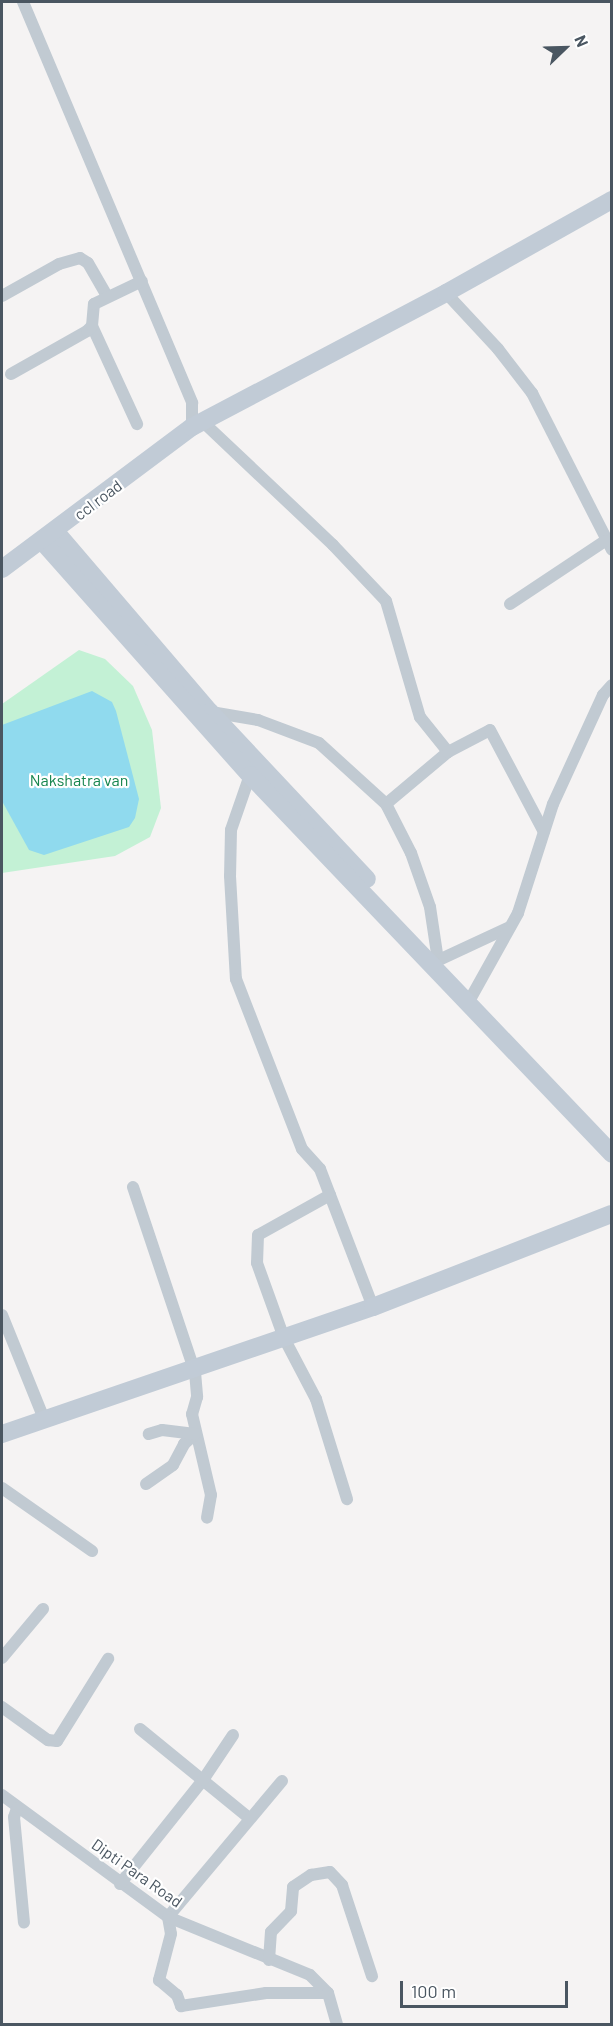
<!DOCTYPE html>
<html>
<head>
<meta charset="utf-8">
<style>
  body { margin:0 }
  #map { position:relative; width:613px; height:2026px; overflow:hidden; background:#f5f3f3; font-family:Barlow,sans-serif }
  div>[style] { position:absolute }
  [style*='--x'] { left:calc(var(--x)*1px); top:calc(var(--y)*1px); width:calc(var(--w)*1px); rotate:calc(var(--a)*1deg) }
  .green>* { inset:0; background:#c3f1d5 }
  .water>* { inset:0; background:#90daee }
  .street>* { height:12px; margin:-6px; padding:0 6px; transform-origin:6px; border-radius:6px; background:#c1cad2 }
  .secondary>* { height:18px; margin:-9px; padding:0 9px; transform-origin:9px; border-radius:9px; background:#c1cbd6 }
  span { translate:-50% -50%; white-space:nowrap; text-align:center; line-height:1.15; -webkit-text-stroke:4.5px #fff; paint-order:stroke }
  .street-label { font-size:16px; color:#4a5661 }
  .park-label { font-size:16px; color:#17864f }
  .frame { position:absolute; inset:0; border:3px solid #4a5661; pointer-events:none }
  .north { position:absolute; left:535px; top:18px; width:60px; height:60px; -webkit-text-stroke:4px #fff; paint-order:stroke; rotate:67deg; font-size:16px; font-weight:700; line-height:24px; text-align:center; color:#4a5661 }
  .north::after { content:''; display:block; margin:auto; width:21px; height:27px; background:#4a5661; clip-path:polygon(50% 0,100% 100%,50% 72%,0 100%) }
  .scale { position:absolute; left:400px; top:1981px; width:168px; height:27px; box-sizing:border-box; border:3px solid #4a5661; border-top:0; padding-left:8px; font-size:18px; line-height:21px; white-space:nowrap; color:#4a5661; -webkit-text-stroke:4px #fff; paint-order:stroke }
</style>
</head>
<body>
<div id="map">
  <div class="green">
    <div style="clip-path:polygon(79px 650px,105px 659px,133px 686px,152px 730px,161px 808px,150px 837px,115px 856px,2px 873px,2px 704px)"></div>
  </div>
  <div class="water">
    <div style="clip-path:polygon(92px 691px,112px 702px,116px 711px,139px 799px,135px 818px,129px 827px,44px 855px,29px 850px,2px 801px,2px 725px)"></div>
  </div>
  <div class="street">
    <div style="--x:23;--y:2;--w:435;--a:67.1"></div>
    <div style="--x:192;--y:403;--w:24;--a:90"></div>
    <div style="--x:446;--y:293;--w:76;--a:47.1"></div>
    <div style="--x:498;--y:349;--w:56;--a:52.3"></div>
    <div style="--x:532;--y:393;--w:176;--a:63"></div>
    <div style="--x:2;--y:296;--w:65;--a:-29.3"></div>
    <div style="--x:59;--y:264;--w:22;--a:-16"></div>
    <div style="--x:80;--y:258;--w:9;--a:32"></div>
    <div style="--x:88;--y:263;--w:38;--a:60"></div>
    <div style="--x:92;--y:326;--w:108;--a:65.3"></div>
    <div style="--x:11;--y:374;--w:87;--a:-29.5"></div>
    <div style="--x:87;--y:331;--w:7;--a:-45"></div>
    <div style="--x:92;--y:326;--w:22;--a:-85"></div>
    <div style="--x:94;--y:304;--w:53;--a:-25.6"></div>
    <div style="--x:203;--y:422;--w:179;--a:43.4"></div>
    <div style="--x:333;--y:545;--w:77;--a:46.6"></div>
    <div style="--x:386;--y:601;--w:121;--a:73.7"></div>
    <div style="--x:420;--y:717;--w:45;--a:51.3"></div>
    <div style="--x:510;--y:604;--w:114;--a:-33.6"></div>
    <div style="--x:211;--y:712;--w:48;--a:9.7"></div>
    <div style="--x:258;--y:720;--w:65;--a:20.7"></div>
    <div style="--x:319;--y:743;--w:91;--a:42.3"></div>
    <div style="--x:386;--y:804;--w:55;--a:63"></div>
    <div style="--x:411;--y:853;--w:57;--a:70.6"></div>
    <div style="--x:430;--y:907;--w:48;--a:81.5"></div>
    <div style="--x:255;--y:771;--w:6;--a:141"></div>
    <div style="--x:250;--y:775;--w:58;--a:109.1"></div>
    <div style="--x:231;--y:830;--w:46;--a:91.2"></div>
    <div style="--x:230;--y:876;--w:103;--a:86.7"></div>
    <div style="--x:236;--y:979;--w:182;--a:68.8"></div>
    <div style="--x:302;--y:1149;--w:27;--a:48"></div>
    <div style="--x:320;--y:1169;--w:148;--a:69"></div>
    <div style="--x:386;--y:804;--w:81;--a:-40"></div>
    <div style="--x:448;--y:752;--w:47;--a:-27.6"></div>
    <div style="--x:490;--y:730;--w:115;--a:62.1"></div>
    <div style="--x:441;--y:959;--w:76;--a:-24.9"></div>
    <div style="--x:468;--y:1003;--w:103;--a:-60.9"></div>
    <div style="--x:518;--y:913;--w:114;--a:-72.2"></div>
    <div style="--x:553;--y:804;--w:120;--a:-65.4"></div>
    <div style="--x:603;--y:695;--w:13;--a:-48"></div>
    <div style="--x:133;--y:1187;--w:195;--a:71.5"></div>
    <div style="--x:195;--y:1372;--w:25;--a:85"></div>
    <div style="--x:197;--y:1397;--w:18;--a:106"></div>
    <div style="--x:192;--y:1414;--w:83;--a:76.8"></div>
    <div style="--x:211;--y:1495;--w:23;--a:100"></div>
    <div style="--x:330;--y:1195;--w:82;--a:150.9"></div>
    <div style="--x:258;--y:1235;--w:28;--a:92"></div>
    <div style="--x:257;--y:1263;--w:80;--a:70.2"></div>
    <div style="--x:284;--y:1338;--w:69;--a:62.3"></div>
    <div style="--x:316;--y:1399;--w:105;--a:72.8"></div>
    <div style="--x:2;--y:1315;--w:112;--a:68"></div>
    <div style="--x:146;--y:1484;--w:33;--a:-35"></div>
    <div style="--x:173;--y:1465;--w:24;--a:-62"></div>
    <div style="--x:184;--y:1444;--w:15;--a:-42"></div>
    <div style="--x:195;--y:1434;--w:33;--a:-173"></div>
    <div style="--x:162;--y:1430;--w:14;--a:163"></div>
    <div style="--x:2;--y:1488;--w:110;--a:35"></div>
    <div style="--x:2;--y:1658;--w:64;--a:-50.1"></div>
    <div style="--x:2;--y:1707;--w:57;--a:35.7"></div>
    <div style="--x:48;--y:1740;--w:9;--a:6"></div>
    <div style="--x:57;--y:1741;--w:97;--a:-58.1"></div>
    <div style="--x:140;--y:1729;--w:141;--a:39.2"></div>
    <div style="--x:282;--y:1781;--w:177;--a:130"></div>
    <div style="--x:168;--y:1917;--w:17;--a:80"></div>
    <div style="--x:171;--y:1934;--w:48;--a:104.6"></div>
    <div style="--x:159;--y:1980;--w:23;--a:40"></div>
    <div style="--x:177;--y:1995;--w:12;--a:70"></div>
    <div style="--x:181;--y:2006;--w:86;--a:-8.7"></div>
    <div style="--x:266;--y:1993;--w:62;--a:0"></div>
    <div style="--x:2;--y:1795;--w:206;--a:36.3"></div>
    <div style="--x:168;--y:1917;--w:153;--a:22.2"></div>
    <div style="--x:310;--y:1975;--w:25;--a:45"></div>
    <div style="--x:328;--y:1993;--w:32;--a:74"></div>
    <div style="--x:17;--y:1808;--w:9;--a:108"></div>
    <div style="--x:14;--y:1817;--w:106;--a:84.6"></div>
    <div style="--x:120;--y:1884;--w:133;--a:-51.4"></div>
    <div style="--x:203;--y:1780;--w:54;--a:-56.3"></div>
    <div style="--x:269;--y:1960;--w:28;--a:-86"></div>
    <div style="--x:271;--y:1932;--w:29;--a:-46"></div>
    <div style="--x:291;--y:1911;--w:24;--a:-85"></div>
    <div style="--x:293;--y:1887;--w:22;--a:-34"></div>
    <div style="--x:311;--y:1875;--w:19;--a:-9"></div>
    <div style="--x:330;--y:1872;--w:18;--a:47"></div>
    <div style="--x:342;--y:1885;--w:96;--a:71.8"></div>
  </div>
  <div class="secondary">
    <div style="--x:56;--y:532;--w:237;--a:49.5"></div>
    <div style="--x:210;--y:712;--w:229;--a:46.8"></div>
    <div style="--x:42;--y:541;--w:313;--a:48.4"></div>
    <div style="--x:250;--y:775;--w:524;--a:46.31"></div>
    <div style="--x:2;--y:569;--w:237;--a:-36.8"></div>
    <div style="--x:192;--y:427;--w:287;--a:-27.8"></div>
    <div style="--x:446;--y:293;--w:190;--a:-29.3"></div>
    <div style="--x:2;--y:1434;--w:392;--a:-18.9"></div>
    <div style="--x:373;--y:1307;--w:256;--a:-21.3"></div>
  </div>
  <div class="street-label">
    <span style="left:98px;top:500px;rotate:-37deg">ccl road</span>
    <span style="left:137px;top:1873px;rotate:35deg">Dipti Para Road</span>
  </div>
  <div class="park-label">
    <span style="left:79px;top:780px">Nakshatra van</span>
  </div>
  <div class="frame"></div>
  <div class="north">N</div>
  <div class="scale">100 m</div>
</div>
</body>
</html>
